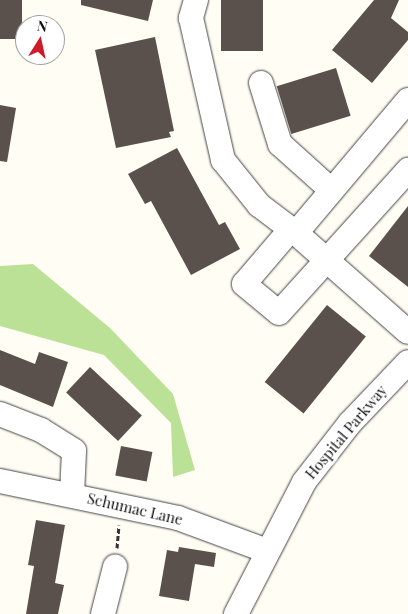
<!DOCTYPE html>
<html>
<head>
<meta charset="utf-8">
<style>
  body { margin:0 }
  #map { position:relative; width:408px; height:614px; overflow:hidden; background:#fffdf4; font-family:"Playfair Display",serif }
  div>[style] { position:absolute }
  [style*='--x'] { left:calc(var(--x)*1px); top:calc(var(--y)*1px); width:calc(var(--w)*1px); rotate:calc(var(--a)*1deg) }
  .forest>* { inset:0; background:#bbe197 }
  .building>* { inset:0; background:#5b514c; transform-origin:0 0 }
  .path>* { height:3px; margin-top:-1.5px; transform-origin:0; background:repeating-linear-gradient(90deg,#333 0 5px,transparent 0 7.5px) }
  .roads { filter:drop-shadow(0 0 1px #444) drop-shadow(0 0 1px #444) }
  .minor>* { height:24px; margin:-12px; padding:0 12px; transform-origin:12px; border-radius:12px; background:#fff }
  span { translate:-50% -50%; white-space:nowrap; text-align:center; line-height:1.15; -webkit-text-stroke:5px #fff; paint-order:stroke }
  .street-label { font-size:15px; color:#111 }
  .north { position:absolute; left:15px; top:15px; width:50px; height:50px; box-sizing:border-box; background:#fff; border:1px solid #a0a0a0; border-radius:50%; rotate:10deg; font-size:14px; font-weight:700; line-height:20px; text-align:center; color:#111 }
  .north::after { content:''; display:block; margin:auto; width:18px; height:22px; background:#cf1a29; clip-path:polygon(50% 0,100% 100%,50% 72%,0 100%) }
</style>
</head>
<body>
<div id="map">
  <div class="forest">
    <div style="clip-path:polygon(33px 264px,110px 328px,173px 394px,195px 470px,173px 477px,171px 423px,104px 355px,0 326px,0 266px)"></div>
  </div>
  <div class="building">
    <div style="left:0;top:0;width:22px;height:39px"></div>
    <div style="clip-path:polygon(81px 0,153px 0,148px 21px,81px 5px)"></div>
    <div style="left:221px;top:0;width:42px;height:51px"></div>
    <div style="clip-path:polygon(374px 0,399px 0,391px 18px,408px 32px,408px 40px,372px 83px,332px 50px)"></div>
    <div style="clip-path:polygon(155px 37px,174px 131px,169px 132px,171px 137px,116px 148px,95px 50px)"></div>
    <div style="left:336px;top:68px;width:50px;height:62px;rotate:73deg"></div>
    <div style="clip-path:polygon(0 105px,16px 108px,7px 162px,0 161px)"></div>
    <div style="clip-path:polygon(177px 148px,219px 225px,225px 222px,240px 249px,191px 275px,151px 201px,145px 204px,128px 174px)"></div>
    <div style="clip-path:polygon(408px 206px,408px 287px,369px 256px)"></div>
    <div style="left:327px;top:305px;width:50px;height:99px;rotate:39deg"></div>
    <div style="clip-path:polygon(0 350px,35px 364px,39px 352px,68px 362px,53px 407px,0 385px)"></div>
    <div style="left:90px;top:367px;width:71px;height:35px;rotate:43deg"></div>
    <div style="left:121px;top:446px;width:32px;height:30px;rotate:11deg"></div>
    <div style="clip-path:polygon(36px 520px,65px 525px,55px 583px,64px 585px,58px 614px,26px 614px,34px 566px,28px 565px)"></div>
    <div style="clip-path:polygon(179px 547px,216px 553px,214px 567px,195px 564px,189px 601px,159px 596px,167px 550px,178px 552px)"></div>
  </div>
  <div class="path">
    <div style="--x:117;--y:548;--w:23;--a:-85"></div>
  </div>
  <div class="roads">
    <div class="minor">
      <div style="--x:196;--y:0;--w:19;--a:106"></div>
      <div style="--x:191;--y:18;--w:146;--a:77.3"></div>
      <div style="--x:223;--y:160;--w:58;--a:51.3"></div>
      <div style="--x:259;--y:205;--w:46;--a:37.1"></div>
      <div style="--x:296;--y:233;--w:174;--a:-49.9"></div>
      <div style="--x:261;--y:83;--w:64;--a:72.7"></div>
      <div style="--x:280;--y:144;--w:69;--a:42"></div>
      <div style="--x:291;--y:229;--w:72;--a:130.5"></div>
      <div style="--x:244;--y:284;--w:45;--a:39.6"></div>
      <div style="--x:279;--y:313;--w:193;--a:-47.9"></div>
      <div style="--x:296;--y:233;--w:149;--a:41.5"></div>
      <div style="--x:0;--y:414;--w:44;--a:21.3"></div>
      <div style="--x:41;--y:430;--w:39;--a:32"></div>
      <div style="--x:74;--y:451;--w:44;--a:92.6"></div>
      <div style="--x:0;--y:481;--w:182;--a:11.7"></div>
      <div style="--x:178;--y:518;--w:95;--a:20.3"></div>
      <div style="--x:103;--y:614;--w:49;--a:-75.7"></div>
      <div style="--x:236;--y:614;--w:148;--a:-62.7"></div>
      <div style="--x:304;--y:482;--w:75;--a:-52.1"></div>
      <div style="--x:350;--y:423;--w:84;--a:-46.4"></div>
    </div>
  </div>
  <div class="street-label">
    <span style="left:346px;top:432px;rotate:-50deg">Hospital Parkway</span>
    <span style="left:135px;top:509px;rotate:13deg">Schumac Lane</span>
  </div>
  <div class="north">N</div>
</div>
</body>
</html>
